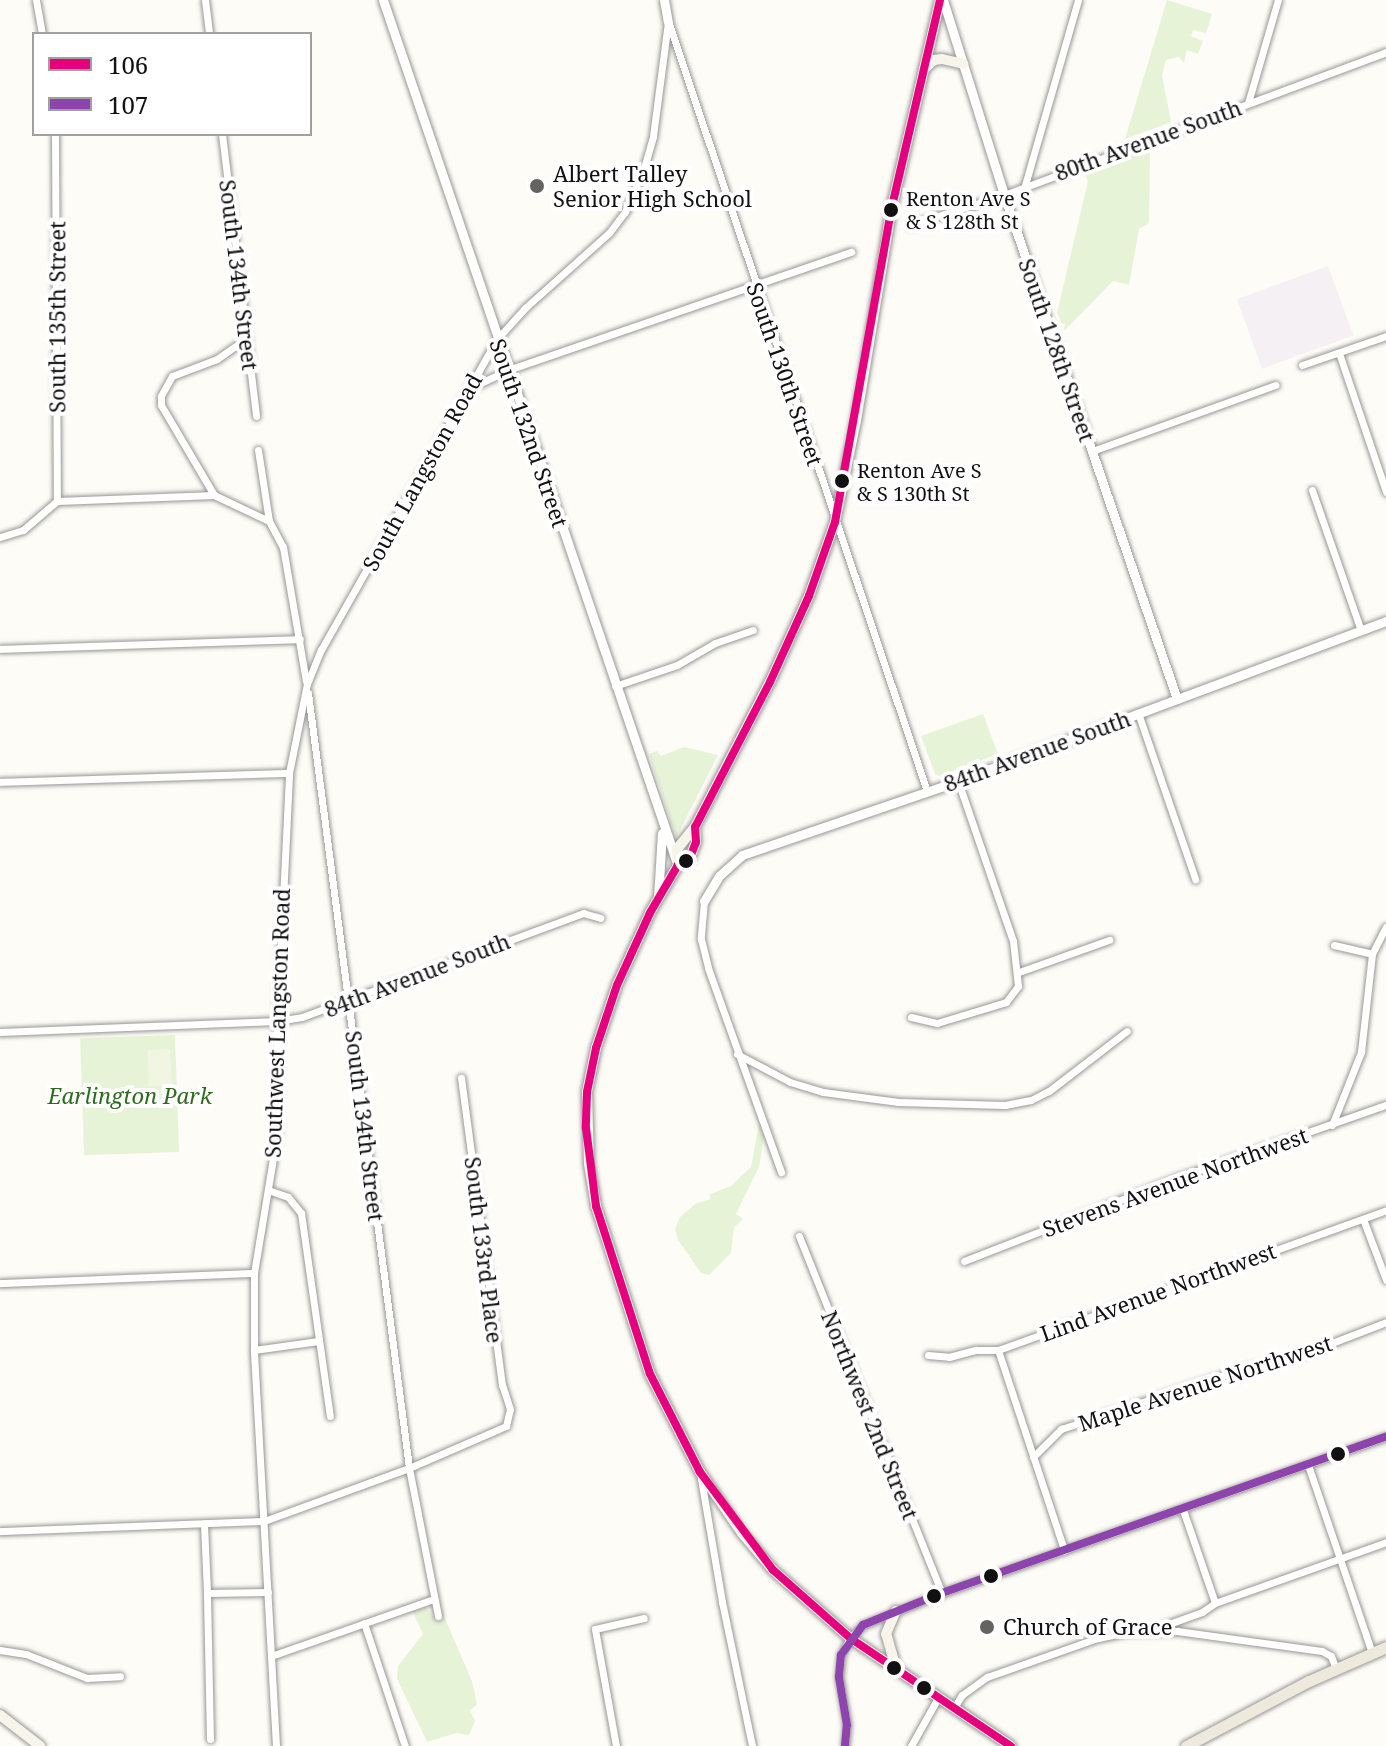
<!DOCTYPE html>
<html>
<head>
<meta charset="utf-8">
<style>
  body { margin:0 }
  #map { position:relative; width:1386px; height:1746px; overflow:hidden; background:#fdfcf7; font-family:"Noto Serif",serif }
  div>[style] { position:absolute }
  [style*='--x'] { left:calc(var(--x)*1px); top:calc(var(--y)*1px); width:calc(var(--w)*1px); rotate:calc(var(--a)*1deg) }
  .industrial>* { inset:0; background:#f5f0f3; transform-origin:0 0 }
  .green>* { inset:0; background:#e7f3d7; transform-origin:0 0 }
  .pitch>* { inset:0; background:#f0f6e1; transform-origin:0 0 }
  .roads { filter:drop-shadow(0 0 2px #979795) drop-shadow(0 0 2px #979795) }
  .minor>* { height:7px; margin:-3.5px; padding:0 3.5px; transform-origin:3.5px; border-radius:3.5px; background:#fffffe }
  .tertiary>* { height:9px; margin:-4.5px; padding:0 4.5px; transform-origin:4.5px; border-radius:4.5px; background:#fffffe }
  .secondary>* { height:10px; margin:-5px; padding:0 5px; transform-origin:5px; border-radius:5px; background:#f6f4eb }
  .primary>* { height:11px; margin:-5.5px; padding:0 5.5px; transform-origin:5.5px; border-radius:5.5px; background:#ede9dc }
  .bus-1>* { height:8px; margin:-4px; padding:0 4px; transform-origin:4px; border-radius:4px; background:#e5007d }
  .bus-2>* { height:8px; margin:-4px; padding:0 4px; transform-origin:4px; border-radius:4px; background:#8e44ad }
  .dots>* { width:22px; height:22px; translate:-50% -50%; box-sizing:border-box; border:4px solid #fff; border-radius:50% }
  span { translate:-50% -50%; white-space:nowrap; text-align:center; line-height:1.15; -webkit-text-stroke:8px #fff; paint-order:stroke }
  .bus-label { font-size:20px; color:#111 }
  .left { translate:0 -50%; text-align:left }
  .street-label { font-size:22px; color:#111 }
  .poi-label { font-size:22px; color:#111 }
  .park-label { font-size:22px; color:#2f6b1f; font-style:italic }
  .legend { position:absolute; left:32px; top:32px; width:280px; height:104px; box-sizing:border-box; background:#fff; border:2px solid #a0a0a0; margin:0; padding:10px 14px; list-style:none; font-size:24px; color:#111 }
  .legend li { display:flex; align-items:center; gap:16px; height:40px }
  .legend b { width:40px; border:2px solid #a0a0a0 }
</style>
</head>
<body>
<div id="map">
  <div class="industrial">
    <div style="left:1328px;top:266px;width:74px;height:97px;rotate:70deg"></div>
  </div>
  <div class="green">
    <div style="clip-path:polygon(1167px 0,1212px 14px,1206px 33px,1193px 30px,1191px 36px,1203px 41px,1198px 54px,1187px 50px,1184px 63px,1179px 57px,1166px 60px,1162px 75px,1171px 122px,1125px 139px)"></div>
    <div style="clip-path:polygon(1146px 149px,1150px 153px,1149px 223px,1139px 229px,1129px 285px,1113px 281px,1065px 330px,1057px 313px,1088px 181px,1082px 170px)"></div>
    <div style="clip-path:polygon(983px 714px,998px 754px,939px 776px,935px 774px,921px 736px)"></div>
    <div style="clip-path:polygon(684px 747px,718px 755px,676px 838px,649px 754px,657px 751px,661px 756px)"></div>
    <div style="left:175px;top:1035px;width:117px;height:95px;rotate:88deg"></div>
    <div style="clip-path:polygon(759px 1124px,764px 1135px,759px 1167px,736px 1214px,743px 1219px,734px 1227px,731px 1253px,709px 1275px,701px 1273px,678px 1240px,675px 1229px,680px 1217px,695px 1204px,710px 1199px,710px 1194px,731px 1186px,751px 1167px)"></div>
    <div style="clip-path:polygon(426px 1608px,434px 1617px,443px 1614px,472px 1681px,477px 1705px,470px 1710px,475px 1721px,469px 1735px,456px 1733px,427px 1742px,397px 1679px,398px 1666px,423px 1634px,413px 1612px)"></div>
  </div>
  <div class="pitch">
    <div style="left:170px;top:1049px;width:36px;height:23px;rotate:87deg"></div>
  </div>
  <div class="roads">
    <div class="minor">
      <div style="--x:36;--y:0;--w:35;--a:80"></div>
      <div style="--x:205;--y:0;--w:34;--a:83"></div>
      <div style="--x:669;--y:24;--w:809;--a:71.41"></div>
      <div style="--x:1248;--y:103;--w:107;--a:-73.8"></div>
      <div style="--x:55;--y:134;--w:367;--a:89.7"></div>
      <div style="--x:222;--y:134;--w:284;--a:83.1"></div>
      <div style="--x:1025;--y:185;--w:192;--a:-74"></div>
      <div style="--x:910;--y:225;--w:99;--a:-17.7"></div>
      <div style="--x:1004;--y:195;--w:408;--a:-20.5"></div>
      <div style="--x:247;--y:338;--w:37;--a:145"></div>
      <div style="--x:217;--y:359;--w:48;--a:159.3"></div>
      <div style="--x:172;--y:376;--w:23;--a:119"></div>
      <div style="--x:161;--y:396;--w:9;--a:90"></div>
      <div style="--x:161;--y:405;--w:104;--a:59.5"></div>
      <div style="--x:214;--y:495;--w:61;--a:25.3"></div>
      <div style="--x:1339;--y:353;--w:147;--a:71.3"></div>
      <div style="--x:1302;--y:365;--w:89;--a:-19"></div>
      <div style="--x:470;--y:388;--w:42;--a:-25.3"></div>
      <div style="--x:508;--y:370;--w:363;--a:-19"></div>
      <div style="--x:258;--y:450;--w:72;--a:81.2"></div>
      <div style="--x:269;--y:521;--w:30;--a:62"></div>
      <div style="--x:283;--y:547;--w:136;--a:80.3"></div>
      <div style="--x:1092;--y:451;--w:195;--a:-19.8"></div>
      <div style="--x:1312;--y:490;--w:149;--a:70.8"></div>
      <div style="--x:0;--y:537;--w:24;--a:-17"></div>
      <div style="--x:23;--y:530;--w:45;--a:-40.5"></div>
      <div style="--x:57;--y:501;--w:157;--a:-2.2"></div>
      <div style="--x:0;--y:649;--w:300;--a:-1.9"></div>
      <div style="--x:615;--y:686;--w:65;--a:-18.7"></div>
      <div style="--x:677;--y:665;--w:44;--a:-30.1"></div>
      <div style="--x:715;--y:643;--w:40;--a:-18.9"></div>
      <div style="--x:308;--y:693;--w:782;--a:82.57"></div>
      <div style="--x:409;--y:1468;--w:151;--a:78.9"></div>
      <div style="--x:1138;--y:713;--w:176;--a:71"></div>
      <div style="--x:0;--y:782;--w:289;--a:-1.8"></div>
      <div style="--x:704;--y:901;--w:38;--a:95"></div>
      <div style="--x:701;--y:939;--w:30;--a:76"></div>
      <div style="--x:708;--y:968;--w:217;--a:70.3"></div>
      <div style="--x:1334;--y:945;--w:39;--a:13"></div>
      <div style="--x:1019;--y:972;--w:96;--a:-19.6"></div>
      <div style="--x:911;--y:1017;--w:27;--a:13"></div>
      <div style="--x:937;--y:1023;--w:72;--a:-16.9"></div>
      <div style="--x:1006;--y:1002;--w:20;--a:-53"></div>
      <div style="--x:1018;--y:986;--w:45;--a:-96.3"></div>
      <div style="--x:1013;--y:941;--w:169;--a:-109"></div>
      <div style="--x:0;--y:1032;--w:277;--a:-2.3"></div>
      <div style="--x:277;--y:1021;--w:25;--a:-9"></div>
      <div style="--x:302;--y:1017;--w:300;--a:-20.3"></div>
      <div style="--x:583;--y:913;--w:18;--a:16"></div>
      <div style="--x:737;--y:1054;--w:60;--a:27.8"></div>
      <div style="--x:790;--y:1082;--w:34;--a:17"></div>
      <div style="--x:823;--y:1092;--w:76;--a:7.6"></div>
      <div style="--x:898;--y:1102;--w:107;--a:1.6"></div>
      <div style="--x:1005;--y:1105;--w:26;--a:-11"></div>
      <div style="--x:1031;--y:1100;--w:20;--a:-27"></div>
      <div style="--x:1049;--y:1091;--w:98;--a:-37.6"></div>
      <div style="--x:1332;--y:1125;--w:79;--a:-68.3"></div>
      <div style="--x:1361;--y:1052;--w:99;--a:-83.6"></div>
      <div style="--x:1372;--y:954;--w:30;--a:-63"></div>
      <div style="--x:268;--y:1190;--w:21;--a:19"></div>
      <div style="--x:288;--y:1197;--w:21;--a:51"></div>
      <div style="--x:301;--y:1213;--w:205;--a:81.9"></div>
      <div style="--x:1363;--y:1219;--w:65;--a:69.3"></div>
      <div style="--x:799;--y:1236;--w:385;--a:68.2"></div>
      <div style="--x:964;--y:1261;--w:229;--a:-21.3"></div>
      <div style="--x:1177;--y:1178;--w:221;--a:-19.3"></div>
      <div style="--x:0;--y:1283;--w:254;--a:-2.3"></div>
      <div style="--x:254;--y:1350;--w:65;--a:-8"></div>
      <div style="--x:998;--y:1350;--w:211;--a:71.7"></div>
      <div style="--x:928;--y:1355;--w:21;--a:5"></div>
      <div style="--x:949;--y:1357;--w:28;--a:-15"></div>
      <div style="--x:976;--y:1350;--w:22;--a:0"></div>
      <div style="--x:998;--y:1350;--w:412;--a:-19.8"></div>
      <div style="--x:1033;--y:1457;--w:40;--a:-45"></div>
      <div style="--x:1061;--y:1429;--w:178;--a:-18.3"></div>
      <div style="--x:1230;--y:1373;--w:70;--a:-14"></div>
      <div style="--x:1298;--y:1356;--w:94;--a:-21.1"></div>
      <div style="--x:1308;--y:1465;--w:199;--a:71.2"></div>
      <div style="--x:700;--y:1473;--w:131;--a:80.3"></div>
      <div style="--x:722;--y:1602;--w:147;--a:78.2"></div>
      <div style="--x:1183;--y:1510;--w:98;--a:71"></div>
      <div style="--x:204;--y:1524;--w:69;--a:87.5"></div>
      <div style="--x:0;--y:1531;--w:264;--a:-2.2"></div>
      <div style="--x:264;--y:1521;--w:154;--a:-20.1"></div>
      <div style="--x:409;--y:1468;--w:106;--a:-23.4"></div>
      <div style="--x:506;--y:1426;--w:17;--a:-77"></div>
      <div style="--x:510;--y:1409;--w:25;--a:-108"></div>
      <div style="--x:502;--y:1385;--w:310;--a:-97.6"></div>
      <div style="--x:364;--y:1623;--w:130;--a:71.6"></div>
      <div style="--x:1155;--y:1629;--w:50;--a:-19.9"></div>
      <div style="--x:1202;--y:1612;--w:16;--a:-35"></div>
      <div style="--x:1215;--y:1603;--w:182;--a:-19.6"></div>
      <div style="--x:0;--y:1650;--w:26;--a:9"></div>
      <div style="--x:26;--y:1654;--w:66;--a:21.5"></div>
      <div style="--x:87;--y:1678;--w:33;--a:-3"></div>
      <div style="--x:271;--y:1656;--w:173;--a:-19.3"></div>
      <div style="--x:955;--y:1706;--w:13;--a:-58"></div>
      <div style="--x:962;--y:1695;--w:31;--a:-36"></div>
      <div style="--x:987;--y:1677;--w:118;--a:-19.4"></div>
      <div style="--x:1098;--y:1638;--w:29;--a:-12"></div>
      <div style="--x:1126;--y:1632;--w:51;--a:-1.1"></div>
      <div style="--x:1177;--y:1631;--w:146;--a:7.9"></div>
      <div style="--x:1322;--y:1651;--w:10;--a:29"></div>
      <div style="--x:1331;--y:1656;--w:14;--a:69"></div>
      <div style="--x:210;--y:1739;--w:146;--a:-91.2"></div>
      <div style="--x:207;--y:1593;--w:61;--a:-0.9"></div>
      <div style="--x:276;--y:1746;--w:397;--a:-93.2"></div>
      <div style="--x:254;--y:1350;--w:77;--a:-90"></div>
      <div style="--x:254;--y:1273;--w:141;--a:-80.6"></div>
      <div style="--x:277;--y:1134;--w:113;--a:-90"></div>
      <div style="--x:277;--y:1021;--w:248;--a:-87.2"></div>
      <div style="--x:289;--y:773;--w:91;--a:-78.6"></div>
      <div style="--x:307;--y:684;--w:37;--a:-68"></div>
      <div style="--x:321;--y:650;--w:357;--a:-60.5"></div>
      <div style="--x:497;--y:339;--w:42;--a:-47.9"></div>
      <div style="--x:525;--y:308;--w:113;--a:-41.8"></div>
      <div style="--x:609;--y:233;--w:26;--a:-53"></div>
      <div style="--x:625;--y:212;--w:48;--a:-66.6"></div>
      <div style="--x:644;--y:168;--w:33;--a:-74"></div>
      <div style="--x:653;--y:136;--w:115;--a:-82.5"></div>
      <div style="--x:616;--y:1746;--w:119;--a:-100.2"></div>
      <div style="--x:595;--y:1629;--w:50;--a:-12.7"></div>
      <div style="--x:845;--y:1746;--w:21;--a:-85"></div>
      <div style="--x:847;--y:1725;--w:49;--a:-99.5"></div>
      <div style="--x:839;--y:1677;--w:22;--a:-85"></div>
      <div style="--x:841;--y:1655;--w:19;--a:-62"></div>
      <div style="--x:850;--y:1638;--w:18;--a:-45"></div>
      <div style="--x:863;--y:1625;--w:85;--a:-22.1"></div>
      <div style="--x:942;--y:1593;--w:471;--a:-19.4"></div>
      <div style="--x:911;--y:1746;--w:57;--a:-60.8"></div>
    </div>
    <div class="tertiary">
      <div style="--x:383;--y:0;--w:909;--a:71.19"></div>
      <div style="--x:664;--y:0;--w:22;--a:80"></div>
      <div style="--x:943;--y:0;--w:204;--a:72.6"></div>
      <div style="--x:1004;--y:195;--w:533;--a:71.06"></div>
      <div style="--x:658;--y:898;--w:65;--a:-86.5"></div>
      <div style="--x:704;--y:901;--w:29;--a:-59"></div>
      <div style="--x:719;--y:876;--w:31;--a:-42"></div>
      <div style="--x:742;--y:855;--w:228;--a:-18.9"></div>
      <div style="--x:958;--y:781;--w:457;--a:-20.5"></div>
    </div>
    <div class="secondary">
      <div style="--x:924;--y:69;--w:13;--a:-42"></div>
      <div style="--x:934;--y:60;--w:8;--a:-7"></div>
      <div style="--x:942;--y:59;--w:22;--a:13"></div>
      <div style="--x:695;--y:827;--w:15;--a:86"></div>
      <div style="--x:696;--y:842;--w:17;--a:111"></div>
      <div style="--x:690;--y:858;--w:14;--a:150"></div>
      <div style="--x:678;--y:865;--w:56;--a:120.3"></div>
      <div style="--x:650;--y:913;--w:79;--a:114.6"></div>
      <div style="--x:617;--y:985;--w:66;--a:108.4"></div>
      <div style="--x:596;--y:1048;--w:45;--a:101.6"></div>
      <div style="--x:587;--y:1092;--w:72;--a:88.4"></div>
      <div style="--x:589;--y:1164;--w:43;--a:80.5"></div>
      <div style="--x:596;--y:1206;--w:176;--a:72.2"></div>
      <div style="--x:650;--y:1374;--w:110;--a:63"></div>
      <div style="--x:700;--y:1472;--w:74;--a:55.5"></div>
      <div style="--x:742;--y:1533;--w:48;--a:50"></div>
      <div style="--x:773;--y:1570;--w:103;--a:41.4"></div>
      <div style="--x:850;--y:1638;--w:194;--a:33.9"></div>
      <div style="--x:678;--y:865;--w:16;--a:-94"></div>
      <div style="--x:677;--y:849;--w:28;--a:-51"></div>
      <div style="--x:695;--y:827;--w:163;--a:-62.7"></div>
      <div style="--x:770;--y:682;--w:94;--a:-65.6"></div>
      <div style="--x:809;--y:596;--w:78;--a:-70.6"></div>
      <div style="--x:835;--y:522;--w:103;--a:-78.3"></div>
      <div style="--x:856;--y:421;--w:213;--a:-80.5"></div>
      <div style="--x:891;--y:211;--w:217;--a:-76.9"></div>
      <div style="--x:896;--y:1668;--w:35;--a:-106"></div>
      <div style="--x:886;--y:1634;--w:25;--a:-67"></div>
      <div style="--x:0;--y:1715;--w:51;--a:37.8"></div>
    </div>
    <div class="primary">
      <div style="--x:1186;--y:1746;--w:139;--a:-27.9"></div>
      <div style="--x:1309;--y:1681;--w:84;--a:-23.8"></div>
    </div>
  </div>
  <div class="bus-1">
    <div style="--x:940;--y:0;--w:217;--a:103.1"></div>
    <div style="--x:891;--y:211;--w:316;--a:100.2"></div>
    <div style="--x:835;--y:522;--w:78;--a:109.4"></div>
    <div style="--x:809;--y:596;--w:94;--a:114.4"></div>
    <div style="--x:770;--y:682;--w:163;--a:117.3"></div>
    <div style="--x:695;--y:827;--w:15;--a:86"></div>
    <div style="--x:696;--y:842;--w:17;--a:111"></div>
    <div style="--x:690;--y:858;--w:14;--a:150"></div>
    <div style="--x:678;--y:865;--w:56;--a:120.3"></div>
    <div style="--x:650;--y:913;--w:79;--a:114.6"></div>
    <div style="--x:617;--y:985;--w:66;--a:108.4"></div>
    <div style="--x:596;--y:1048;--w:45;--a:101.6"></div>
    <div style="--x:587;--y:1092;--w:36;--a:92"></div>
    <div style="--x:586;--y:1128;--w:79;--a:82.7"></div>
    <div style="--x:596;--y:1206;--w:176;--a:72.2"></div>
    <div style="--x:650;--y:1374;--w:110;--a:63"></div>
    <div style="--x:700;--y:1472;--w:122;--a:53.3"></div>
    <div style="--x:773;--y:1570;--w:103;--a:41.4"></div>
    <div style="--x:850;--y:1638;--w:194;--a:33.9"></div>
  </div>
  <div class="bus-2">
    <div style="--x:845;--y:1746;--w:21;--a:-85"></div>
    <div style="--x:847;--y:1725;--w:49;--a:-99.5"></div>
    <div style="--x:839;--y:1677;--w:22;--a:-85"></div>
    <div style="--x:841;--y:1655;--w:37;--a:-54"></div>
    <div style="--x:863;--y:1625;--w:85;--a:-22.1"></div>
    <div style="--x:942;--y:1593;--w:471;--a:-19.4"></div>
  </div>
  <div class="dots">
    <div style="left:537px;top:186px;background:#646362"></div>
    <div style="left:891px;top:210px;background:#111"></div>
    <div style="left:842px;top:481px;background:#111"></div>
    <div style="left:686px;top:861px;background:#111"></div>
    <div style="left:1338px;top:1454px;background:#111"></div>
    <div style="left:991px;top:1576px;background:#111"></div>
    <div style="left:934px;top:1596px;background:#111"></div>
    <div style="left:987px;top:1627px;background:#646362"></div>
    <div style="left:894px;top:1668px;background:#111"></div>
    <div style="left:924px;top:1688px;background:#111"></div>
  </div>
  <div class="bus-label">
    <span class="left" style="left:906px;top:210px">Renton Ave S<br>&amp; S 128th St</span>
    <span class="left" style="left:857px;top:482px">Renton Ave S<br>&amp; S 130th St</span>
  </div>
  <div class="street-label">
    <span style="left:1148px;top:140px;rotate:-20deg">80th Avenue South</span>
    <span style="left:239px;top:275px;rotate:83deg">South 134th Street</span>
    <span style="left:57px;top:317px;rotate:-90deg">South 135th Street</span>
    <span style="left:1057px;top:350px;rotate:71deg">South 128th Street</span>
    <span style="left:785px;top:374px;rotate:71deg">South 130th Street</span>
    <span style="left:529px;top:433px;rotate:71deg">South 132nd Street</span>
    <span style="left:422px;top:472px;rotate:-61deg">South Langston Road</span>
    <span style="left:1037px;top:751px;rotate:-20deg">84th Avenue South</span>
    <span style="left:417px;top:975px;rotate:-21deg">84th Avenue South</span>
    <span style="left:277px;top:1023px;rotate:-88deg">Southwest Langston Road</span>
    <span style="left:365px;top:1126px;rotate:83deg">South 134th Street</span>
    <span style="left:1175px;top:1182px;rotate:-20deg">Stevens Avenue Northwest</span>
    <span style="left:484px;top:1250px;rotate:83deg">South 133rd Place</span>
    <span style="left:1158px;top:1292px;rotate:-20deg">Lind Avenue Northwest</span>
    <span style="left:1205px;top:1383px;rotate:-18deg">Maple Avenue Northwest</span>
    <span style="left:870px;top:1415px;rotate:68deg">Northwest 2nd Street</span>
  </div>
  <div class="poi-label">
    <span class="left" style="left:553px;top:186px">Albert Talley<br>Senior High School</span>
    <span class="left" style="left:1003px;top:1627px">Church of Grace</span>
  </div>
  <div class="park-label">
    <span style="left:130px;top:1096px">Earlington Park</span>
  </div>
  <ul class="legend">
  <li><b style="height:10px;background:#e5007d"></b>106</li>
  <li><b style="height:10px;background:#8e44ad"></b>107</li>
  </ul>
</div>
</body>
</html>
